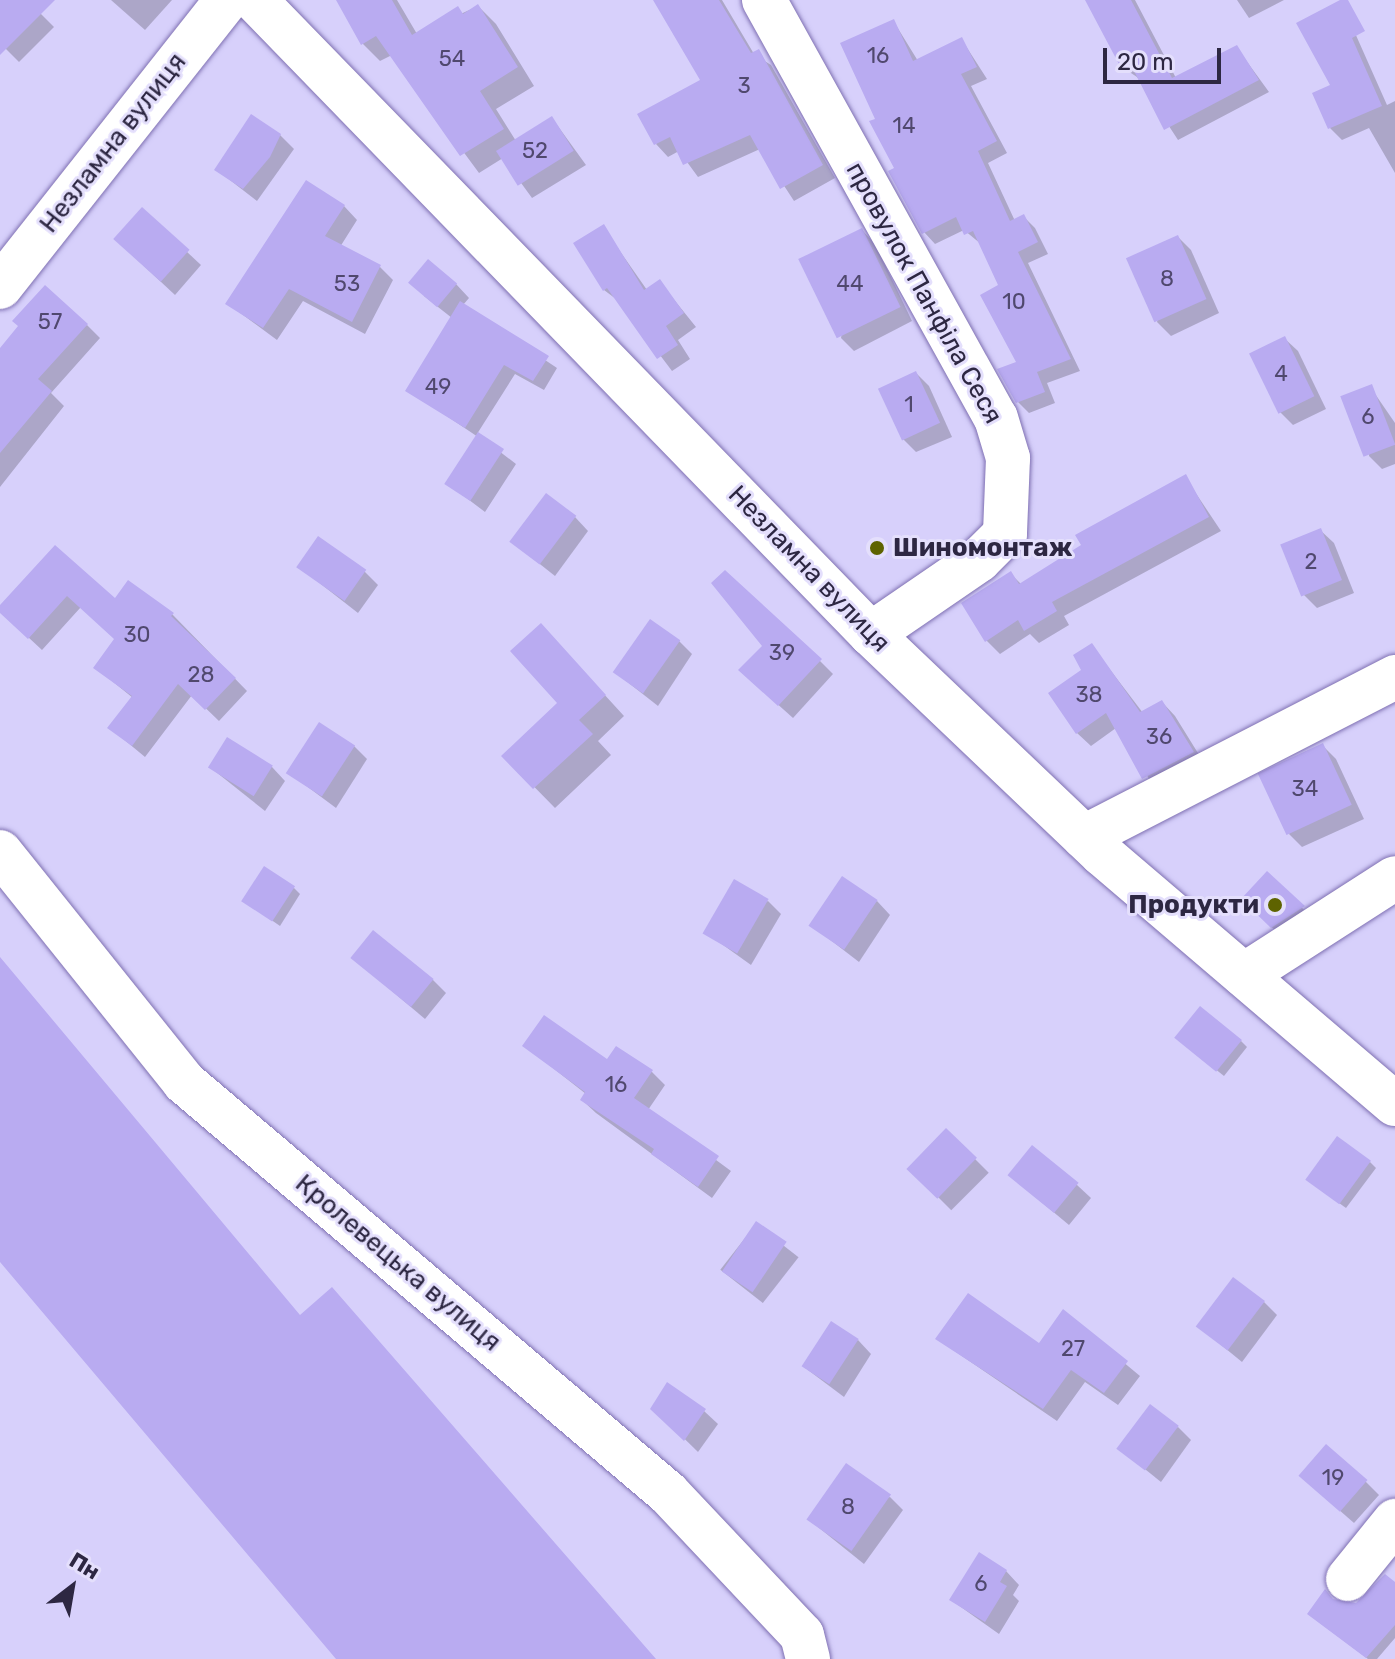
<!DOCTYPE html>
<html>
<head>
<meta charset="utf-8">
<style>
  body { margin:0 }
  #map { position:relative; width:1395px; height:1659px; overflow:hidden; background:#d7d0fb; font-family:Rubik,sans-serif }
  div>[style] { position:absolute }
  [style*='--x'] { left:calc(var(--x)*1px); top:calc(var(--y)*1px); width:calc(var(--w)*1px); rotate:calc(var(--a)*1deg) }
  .shadow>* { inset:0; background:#0003; transform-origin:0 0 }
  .building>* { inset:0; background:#b9abf1; transform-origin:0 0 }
  .roads { filter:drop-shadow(0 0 2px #7f70b2) drop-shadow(0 0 2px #7f70b2) }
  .minor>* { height:44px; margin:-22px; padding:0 22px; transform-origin:22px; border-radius:22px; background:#fff }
  .dots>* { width:22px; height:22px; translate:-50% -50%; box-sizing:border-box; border:4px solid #e4dffc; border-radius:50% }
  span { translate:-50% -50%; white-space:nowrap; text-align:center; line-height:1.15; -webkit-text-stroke:6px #e4dffc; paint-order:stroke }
  .number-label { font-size:22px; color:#50486e }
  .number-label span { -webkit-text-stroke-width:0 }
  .street-label { font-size:26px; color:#2d2742 }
  .poi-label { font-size:26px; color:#2d2742; font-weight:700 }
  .left { translate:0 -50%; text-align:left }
  .right { translate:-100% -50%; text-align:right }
  .north { position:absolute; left:32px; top:1547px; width:80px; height:80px; -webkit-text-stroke:6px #e4dffc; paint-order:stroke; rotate:31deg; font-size:22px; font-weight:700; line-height:32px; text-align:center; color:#2d2742 }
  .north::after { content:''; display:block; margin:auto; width:28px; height:36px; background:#2d2742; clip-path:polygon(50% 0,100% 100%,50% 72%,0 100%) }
  .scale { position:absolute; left:1103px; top:48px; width:118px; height:36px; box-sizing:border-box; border:4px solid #2d2742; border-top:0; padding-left:10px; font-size:24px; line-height:28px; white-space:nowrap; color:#2d2742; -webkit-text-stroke:6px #e4dffc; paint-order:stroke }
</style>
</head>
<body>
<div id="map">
  <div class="shadow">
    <div style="clip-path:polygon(0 0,27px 0,54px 27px,19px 62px,0 43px)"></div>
    <div style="clip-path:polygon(111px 0,172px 0,145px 30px)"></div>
    <div style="clip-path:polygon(349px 0,397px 0,417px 34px,478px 6px,496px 24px,534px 86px,496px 109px,516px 141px,552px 118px,586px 165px,532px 198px,503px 158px,479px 173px,392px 55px,380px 61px,363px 44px)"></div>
    <div style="clip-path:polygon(654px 0,722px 0,754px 54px,771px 65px,835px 178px,794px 201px,760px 149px,698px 177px,679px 151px,668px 157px,656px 144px,703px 81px)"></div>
    <div style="clip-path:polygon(1090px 0,1135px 0,1176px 78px,1237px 48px,1269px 92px,1178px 140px,1137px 77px,1122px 67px)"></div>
    <div style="clip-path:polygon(1237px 0,1284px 0,1249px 18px)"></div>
    <div style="clip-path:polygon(894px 22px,918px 61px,962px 40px,987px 79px,971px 86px,1007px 153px,988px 163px,1015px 221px,1024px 217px,1035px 228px,1048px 254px,1028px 263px,1080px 371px,1047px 383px,1055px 403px,1029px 413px,1018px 402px,1019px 363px,1001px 286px,981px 244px,964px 230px,935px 244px,924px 232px,877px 119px)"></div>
    <div style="clip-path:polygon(1355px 33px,1387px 105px,1395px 101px,1395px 173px,1369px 128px,1342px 140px,1330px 128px,1333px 86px,1308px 39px)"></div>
    <div style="clip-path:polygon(280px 135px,294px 149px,257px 201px,217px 170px)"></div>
    <div style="clip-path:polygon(344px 206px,357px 220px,340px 247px,380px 267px,393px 280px,365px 334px,303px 301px,277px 340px,228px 304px)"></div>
    <div style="clip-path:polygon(142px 210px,201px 265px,175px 295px,130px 253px)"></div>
    <div style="clip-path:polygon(603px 227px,647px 290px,659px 281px,696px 327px,678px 340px,690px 359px,672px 371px,620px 302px,604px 290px)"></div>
    <div style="clip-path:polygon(862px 230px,875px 244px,912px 321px,854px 351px,841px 338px)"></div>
    <div style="clip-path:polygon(1178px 237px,1191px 250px,1219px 313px,1171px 336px,1157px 322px)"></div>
    <div style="clip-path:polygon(456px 284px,469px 298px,463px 305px,557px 368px,544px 390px,515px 374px,477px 434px,516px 464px,485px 512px,448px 484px,478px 437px,408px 390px,452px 318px,424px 296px)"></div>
    <div style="clip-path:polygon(87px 325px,100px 338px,51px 393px,64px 406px,0 487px,0 351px)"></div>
    <div style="clip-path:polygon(1284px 338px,1298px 351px,1326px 409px,1293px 425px,1280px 412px)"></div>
    <div style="clip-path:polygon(916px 373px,929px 386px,952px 437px,916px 452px,903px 439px)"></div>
    <div style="clip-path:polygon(1373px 391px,1395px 423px,1395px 464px,1382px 469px,1369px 456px)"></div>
    <div style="clip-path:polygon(1185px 477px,1221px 531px,1064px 616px,1069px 625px,1039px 643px,1030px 634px,1000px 654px,986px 640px,1011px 574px,1022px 585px)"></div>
    <div style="clip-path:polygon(575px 517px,588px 531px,555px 576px,512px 542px)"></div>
    <div style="clip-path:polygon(1320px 530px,1334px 543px,1354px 593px,1317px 608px,1304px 595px)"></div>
    <div style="clip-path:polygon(56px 547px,116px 601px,172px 614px,247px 691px,219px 721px,192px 695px,145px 757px,110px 728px,133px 698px,96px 668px,116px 640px,81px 607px,42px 650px,0 611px)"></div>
    <div style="clip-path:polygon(299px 567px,364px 571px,378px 585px,358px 613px)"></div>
    <div style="clip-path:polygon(679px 641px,692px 654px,658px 706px,616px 673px)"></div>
    <div style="clip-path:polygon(560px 646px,624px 716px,598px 741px,611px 755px,555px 808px,504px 756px,560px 703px)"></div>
    <div style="clip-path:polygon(764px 646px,820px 661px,833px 674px,793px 718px,754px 683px)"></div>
    <div style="clip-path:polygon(1092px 646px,1143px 713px,1162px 702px,1175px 716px,1206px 766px,1157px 791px,1116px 728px,1091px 746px,1077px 733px,1084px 670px)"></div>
    <div style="clip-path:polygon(354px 746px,367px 759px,336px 808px,289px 773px)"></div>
    <div style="clip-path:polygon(1323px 746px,1336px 759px,1364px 819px,1302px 847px,1289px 834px)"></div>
    <div style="clip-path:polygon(272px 767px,285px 781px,265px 811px,211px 768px)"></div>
    <div style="left:1267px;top:874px;width:68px;height:35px;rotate:44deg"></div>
    <div style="clip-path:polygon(294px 888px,300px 894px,280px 926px,244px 901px)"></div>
    <div style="clip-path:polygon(768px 901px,781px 914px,751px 965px,705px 932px)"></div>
    <div style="clip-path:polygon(877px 901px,890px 915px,859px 962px,811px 925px)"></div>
    <div style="clip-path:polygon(353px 958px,433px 980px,446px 993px,425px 1019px)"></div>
    <div style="clip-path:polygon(1241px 1041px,1247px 1047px,1224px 1076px,1184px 1044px)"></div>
    <div style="clip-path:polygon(525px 1046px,652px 1072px,665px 1085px,648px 1110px,731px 1171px,712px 1198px,596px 1113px,582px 1100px,586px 1094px)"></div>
    <div style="left:947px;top:1131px;width:59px;height:53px;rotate:45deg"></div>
    <div style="clip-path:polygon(1370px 1162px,1376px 1168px,1346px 1208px,1314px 1185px)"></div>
    <div style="clip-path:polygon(1010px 1176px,1077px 1185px,1091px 1198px,1069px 1225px)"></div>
    <div style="left:756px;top:1224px;width:54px;height:58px;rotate:38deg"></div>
    <div style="clip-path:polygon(1264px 1302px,1277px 1315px,1242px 1362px,1198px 1326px)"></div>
    <div style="clip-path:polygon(1063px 1312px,1140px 1376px,1118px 1405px,1085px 1382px,1057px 1421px,937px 1339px,1039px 1346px)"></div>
    <div style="clip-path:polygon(858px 1340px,871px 1354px,844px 1397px,804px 1367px)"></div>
    <div style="clip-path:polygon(653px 1408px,704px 1411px,718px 1424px,698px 1452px)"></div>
    <div style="clip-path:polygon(1178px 1427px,1191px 1440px,1161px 1482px,1120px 1449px)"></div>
    <div style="clip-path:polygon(1365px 1481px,1379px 1495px,1354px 1523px,1314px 1488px)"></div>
    <div style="clip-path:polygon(890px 1497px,903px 1510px,864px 1564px,808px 1519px)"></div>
    <div style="clip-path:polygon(1006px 1571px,1019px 1585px,1013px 1595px,1019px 1601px,999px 1634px,951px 1600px)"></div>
    <div style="clip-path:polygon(1395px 1585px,1395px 1638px,1377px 1659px,1368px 1659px,1315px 1619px,1334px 1601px,1357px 1605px)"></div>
  </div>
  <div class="building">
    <div style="clip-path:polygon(0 0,55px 0,0 55px)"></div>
    <div style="clip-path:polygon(336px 0,392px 0,412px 35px,458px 6px,463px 14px,478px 4px,518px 67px,480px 91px,504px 129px,460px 156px,376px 36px,361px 45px)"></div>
    <div style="clip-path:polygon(653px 0,719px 0,751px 53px,759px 49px,823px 165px,780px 189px,750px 135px,683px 165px,670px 137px,654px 145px,637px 114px,700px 80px)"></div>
    <div style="clip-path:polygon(1085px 0,1131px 0,1172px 78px,1237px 45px,1259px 80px,1164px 130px,1130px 63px,1121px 68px)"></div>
    <div style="clip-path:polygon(1340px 0,1348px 0,1365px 31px,1352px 38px,1382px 106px,1328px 129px,1312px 93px,1330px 85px,1296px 23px)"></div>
    <div style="clip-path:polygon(894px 19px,913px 61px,962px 37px,977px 67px,961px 74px,997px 141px,978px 151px,1010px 221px,1024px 214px,1038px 242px,1018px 252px,1071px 359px,1037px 372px,1045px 392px,1016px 403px,997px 369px,1016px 362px,980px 295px,998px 285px,973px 231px,964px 235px,956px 217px,922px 234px,888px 171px,894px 168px,869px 121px,875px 119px,840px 43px)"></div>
    <div style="clip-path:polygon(251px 114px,281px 134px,270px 157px,243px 189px,214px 170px)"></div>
    <div style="left:552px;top:116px;width:41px;height:66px;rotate:58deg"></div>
    <div style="clip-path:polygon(306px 180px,345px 205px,325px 236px,381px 265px,352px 322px,289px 289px,263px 328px,225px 304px)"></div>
    <div style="left:142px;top:207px;width:64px;height:43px;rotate:42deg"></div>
    <div style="clip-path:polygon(604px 224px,644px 290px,660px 279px,684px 313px,666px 326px,678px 345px,657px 359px,607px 288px,603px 291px,573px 243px)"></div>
    <div style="left:862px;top:228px;width:88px;height:71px;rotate:64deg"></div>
    <div style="left:1178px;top:235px;width:70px;height:57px;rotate:66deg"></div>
    <div style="left:428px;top:259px;width:38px;height:31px;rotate:40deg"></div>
    <div style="clip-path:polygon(45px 285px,88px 324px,38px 379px,52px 391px,0 453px,0 348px,18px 326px,12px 321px)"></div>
    <div style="clip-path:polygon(460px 301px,549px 356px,533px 381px,504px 365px,465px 428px,405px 391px)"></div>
    <div style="left:1285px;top:336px;width:67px;height:40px;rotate:64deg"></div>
    <div style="left:916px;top:371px;width:57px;height:42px;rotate:65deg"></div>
    <div style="left:1372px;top:384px;width:65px;height:34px;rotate:69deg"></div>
    <div style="left:478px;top:432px;width:31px;height:62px;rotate:33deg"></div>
    <div style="clip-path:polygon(1186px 474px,1209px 517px,1052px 602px,1057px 611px,1024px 631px,1018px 620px,985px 642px,961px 603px,1011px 571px,1019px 584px,1081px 545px,1075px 535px)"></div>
    <div style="left:546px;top:493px;width:38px;height:61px;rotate:37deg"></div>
    <div style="left:1321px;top:528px;width:56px;height:44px;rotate:68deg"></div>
    <div style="left:318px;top:536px;width:59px;height:38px;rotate:35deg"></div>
    <div style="clip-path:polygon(55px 545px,115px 598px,128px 580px,174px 613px,171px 616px,236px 678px,205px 710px,178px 684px,132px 746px,107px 728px,132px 696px,93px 668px,114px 639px,67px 596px,28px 639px,0 613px,0 605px)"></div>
    <div style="clip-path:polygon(725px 570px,822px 659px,778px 706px,738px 670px,762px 646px,711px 583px)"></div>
    <div style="left:650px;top:619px;width:37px;height:65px;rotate:35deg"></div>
    <div style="clip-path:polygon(541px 623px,606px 695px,579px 720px,593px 734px,533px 789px,501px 756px,557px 703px,510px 651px)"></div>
    <div style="clip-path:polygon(1092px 643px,1140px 712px,1162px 700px,1194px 752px,1142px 779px,1106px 713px,1076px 734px,1048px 693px,1081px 670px,1073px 655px)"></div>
    <div style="left:319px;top:722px;width:43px;height:61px;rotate:33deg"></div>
    <div style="left:227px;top:737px;width:54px;height:36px;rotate:32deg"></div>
    <div style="left:1323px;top:743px;width:68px;height:72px;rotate:65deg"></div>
    <div style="left:264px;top:866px;width:37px;height:42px;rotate:33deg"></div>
    <div style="clip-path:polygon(1267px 871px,1305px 906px,1271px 928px,1241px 899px)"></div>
    <div style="left:842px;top:876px;width:43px;height:60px;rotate:34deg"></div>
    <div style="left:734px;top:879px;width:40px;height:63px;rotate:30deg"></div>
    <div style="left:373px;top:930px;width:78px;height:36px;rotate:39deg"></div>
    <div style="clip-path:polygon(0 957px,300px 1315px,332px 1287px,656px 1659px,336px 1659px,0 1262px)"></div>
    <div style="left:1200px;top:1006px;width:54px;height:41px;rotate:39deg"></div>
    <div style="clip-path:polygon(544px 1015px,607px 1059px,616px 1046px,653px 1070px,634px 1098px,719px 1156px,698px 1187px,651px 1154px,654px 1149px,580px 1100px,585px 1092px,522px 1046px)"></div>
    <div style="left:946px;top:1128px;width:43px;height:57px;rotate:44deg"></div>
    <div style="left:1337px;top:1136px;width:42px;height:54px;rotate:36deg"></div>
    <div style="left:1032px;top:1145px;width:60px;height:39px;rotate:39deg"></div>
    <div style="left:756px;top:1221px;width:37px;height:61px;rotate:34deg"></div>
    <div style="left:1233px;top:1277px;width:40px;height:62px;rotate:37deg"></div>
    <div style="clip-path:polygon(968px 1293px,1039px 1343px,1063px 1309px,1128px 1361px,1104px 1393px,1071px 1370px,1043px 1409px,935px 1339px)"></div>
    <div style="left:831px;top:1321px;width:33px;height:54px;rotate:33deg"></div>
    <div style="clip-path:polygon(667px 1382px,706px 1409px,684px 1441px,650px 1409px)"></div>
    <div style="left:1150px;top:1404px;width:36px;height:56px;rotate:37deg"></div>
    <div style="left:1326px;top:1444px;width:55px;height:42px;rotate:41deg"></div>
    <div style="left:846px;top:1463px;width:55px;height:69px;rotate:35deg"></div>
    <div style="clip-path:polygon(979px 1552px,1007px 1570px,1000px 1582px,1007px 1586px,985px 1622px,949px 1600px)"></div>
    <div style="clip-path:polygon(1385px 1574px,1395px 1582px,1395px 1625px,1366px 1658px,1307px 1614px,1325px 1589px,1333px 1599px,1356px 1603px)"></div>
  </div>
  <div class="roads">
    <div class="minor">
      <div style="--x:255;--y:0;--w:884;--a:45.83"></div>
      <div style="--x:871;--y:634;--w:319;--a:43.6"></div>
      <div style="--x:1102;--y:854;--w:385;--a:40.5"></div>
      <div style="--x:764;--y:0;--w:478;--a:61"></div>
      <div style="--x:996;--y:418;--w:42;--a:73.3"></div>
      <div style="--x:1008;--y:458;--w:76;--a:92.3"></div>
      <div style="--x:1005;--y:534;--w:37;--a:135"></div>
      <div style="--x:979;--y:560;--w:131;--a:145.6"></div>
      <div style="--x:0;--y:287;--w:366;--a:-51.7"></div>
      <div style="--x:1084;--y:837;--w:350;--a:-27.2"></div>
      <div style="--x:0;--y:852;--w:295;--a:51.3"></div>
      <div style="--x:184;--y:1082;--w:635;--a:40.34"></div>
      <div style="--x:668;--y:1493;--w:195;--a:46.7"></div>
      <div style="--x:802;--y:1635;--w:25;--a:76"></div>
      <div style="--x:1244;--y:975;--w:179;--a:-32.7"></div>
      <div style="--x:1348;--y:1579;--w:75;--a:-51"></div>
    </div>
  </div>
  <div class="dots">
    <div style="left:877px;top:548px;background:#5e6300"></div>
    <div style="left:1275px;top:905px;background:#5e6300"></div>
  </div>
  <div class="number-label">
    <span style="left:878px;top:56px">16</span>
    <span style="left:452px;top:59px">54</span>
    <span style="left:744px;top:86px">3</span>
    <span style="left:904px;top:126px">14</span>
    <span style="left:535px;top:151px">52</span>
    <span style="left:1167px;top:279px">8</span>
    <span style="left:347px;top:284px">53</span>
    <span style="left:850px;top:284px">44</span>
    <span style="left:1014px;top:302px">10</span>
    <span style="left:50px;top:322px">57</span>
    <span style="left:1281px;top:374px">4</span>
    <span style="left:438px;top:387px">49</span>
    <span style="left:909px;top:405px">1</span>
    <span style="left:1368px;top:417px">6</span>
    <span style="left:1311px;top:562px">2</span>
    <span style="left:137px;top:635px">30</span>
    <span style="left:782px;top:653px">39</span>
    <span style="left:201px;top:675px">28</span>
    <span style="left:1089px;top:695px">38</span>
    <span style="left:1159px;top:737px">36</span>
    <span style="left:1305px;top:789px">34</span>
    <span style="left:616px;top:1085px">16</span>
    <span style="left:1073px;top:1349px">27</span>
    <span style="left:1333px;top:1478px">19</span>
    <span style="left:848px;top:1507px">8</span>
    <span style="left:981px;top:1584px">6</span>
  </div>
  <div class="street-label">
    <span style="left:113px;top:143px;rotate:-52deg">Незламна вулиця</span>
    <span style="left:924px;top:293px;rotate:61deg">провулок Панфіла Сеся</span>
    <span style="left:809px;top:569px;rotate:46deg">Незламна вулиця</span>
    <span style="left:398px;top:1263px;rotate:40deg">Кролевецька вулиця</span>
  </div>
  <div class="poi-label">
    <span class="left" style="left:893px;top:548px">Шиномонтаж</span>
    <span class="right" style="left:1259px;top:905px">Продукти</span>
  </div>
  <div class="north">Пн</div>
  <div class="scale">20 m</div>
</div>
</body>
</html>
